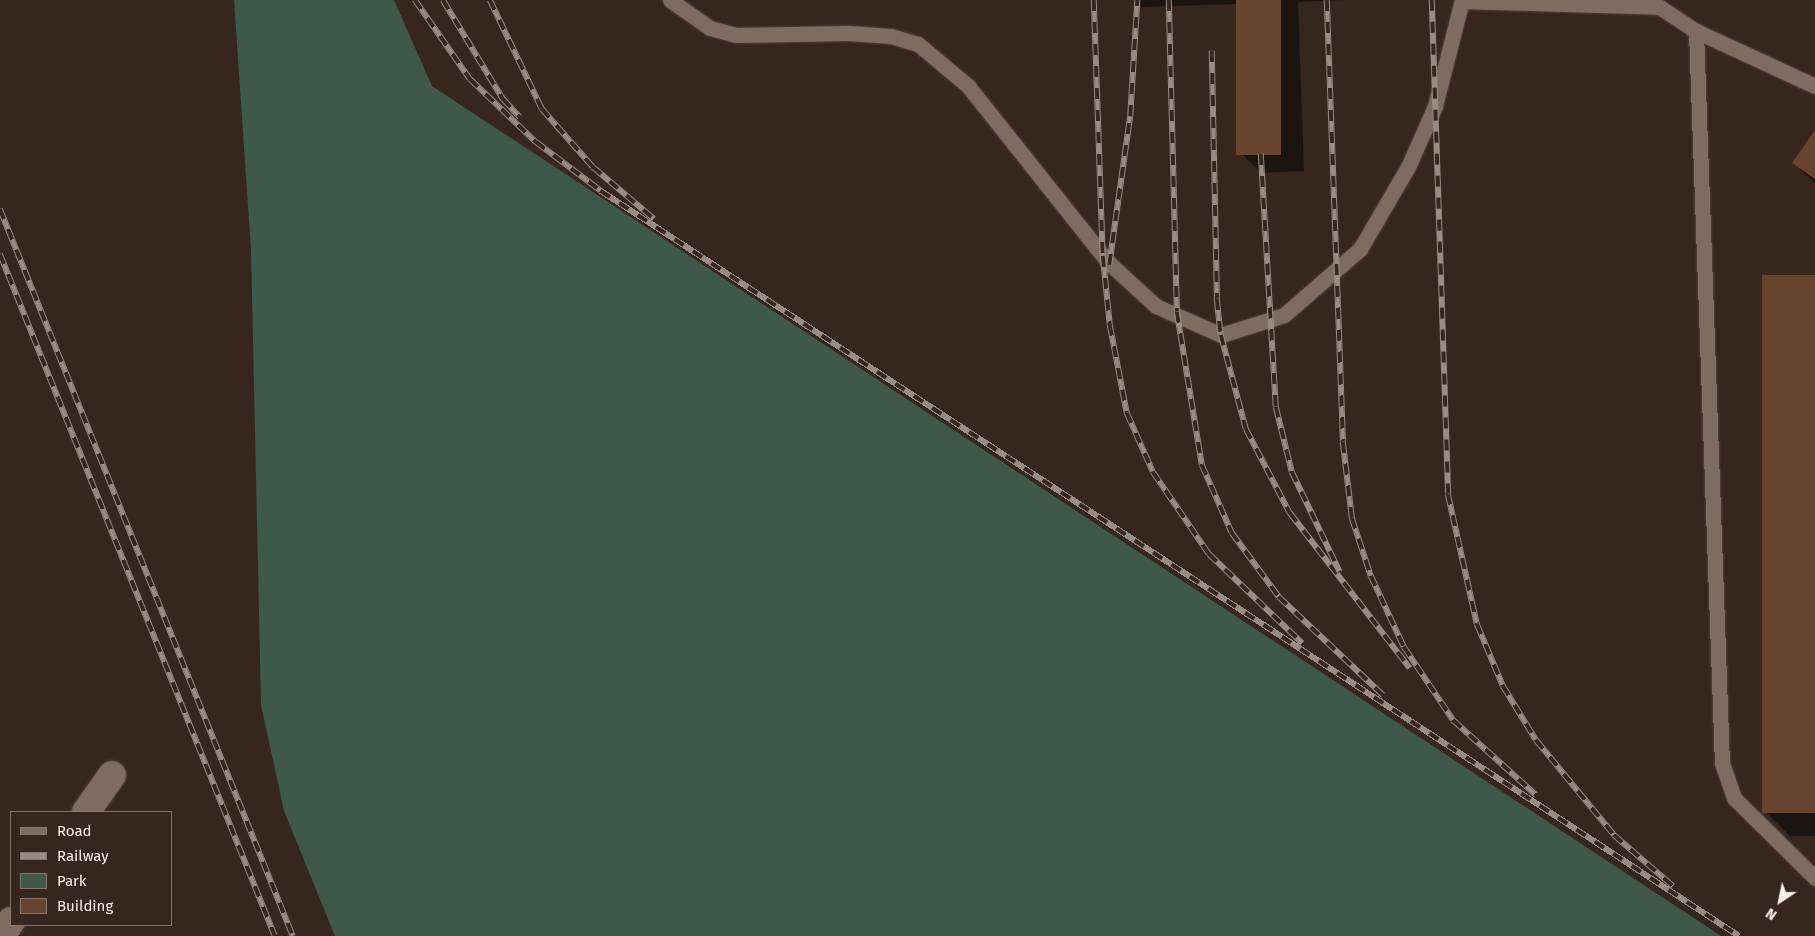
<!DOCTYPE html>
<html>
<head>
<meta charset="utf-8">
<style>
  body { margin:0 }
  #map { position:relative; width:1815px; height:936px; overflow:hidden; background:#36261e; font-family:"Fira Sans",sans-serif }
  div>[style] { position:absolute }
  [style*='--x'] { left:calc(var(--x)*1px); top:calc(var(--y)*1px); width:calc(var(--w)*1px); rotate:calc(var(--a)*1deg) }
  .green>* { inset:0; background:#3e5949 }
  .shadow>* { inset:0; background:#0007 }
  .building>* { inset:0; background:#68432e; transform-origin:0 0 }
  .roads { filter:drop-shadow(0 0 1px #52453d) drop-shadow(0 0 1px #52453d) }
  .service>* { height:15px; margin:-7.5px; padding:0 7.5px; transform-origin:7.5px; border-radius:7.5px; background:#7f6c61 }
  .minor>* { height:28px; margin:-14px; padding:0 14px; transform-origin:14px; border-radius:14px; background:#7f6c61 }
  .rail>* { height:5.5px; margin-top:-2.75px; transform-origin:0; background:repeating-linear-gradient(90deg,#36261e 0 11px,#998c85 0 22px); box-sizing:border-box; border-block:1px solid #998c85 }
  span { translate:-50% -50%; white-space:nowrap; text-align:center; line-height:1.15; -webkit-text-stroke:4px #36261e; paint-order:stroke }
  .legend { position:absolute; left:10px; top:811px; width:162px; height:115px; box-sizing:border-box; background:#36261e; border:1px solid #857770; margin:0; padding:6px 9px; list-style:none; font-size:15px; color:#fbf0ea }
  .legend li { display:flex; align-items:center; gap:10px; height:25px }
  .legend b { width:25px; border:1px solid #857770 }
  .north { position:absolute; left:1755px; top:876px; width:50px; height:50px; -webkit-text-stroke:4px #36261e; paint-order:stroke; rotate:214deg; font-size:14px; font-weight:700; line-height:20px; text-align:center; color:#fbf0ea }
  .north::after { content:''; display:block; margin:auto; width:18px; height:22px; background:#fbf0ea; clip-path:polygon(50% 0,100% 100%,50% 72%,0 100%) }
</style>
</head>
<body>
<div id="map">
  <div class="green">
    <div style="clip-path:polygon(234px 0,394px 0,432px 86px,1721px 936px,335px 936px,284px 811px,261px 705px,251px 250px)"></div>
  </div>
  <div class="shadow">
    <div style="clip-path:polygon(1134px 0,1345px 0,1298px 2px,1304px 171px,1261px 173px,1243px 155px,1237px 4px,1142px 7px)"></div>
    <div style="clip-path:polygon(1815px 133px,1815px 184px,1794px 163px)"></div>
    <div style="clip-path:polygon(1815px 276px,1815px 836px,1790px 836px,1766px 812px)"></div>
  </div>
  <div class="building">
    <div style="left:1236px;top:0;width:45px;height:155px"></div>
    <div style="clip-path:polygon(1815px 130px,1815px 179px,1792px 163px)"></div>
    <div style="left:1762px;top:275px;width:53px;height:538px"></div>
  </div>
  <div class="roads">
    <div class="service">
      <div style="--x:670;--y:0;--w:49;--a:35"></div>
      <div style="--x:710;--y:28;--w:27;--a:15"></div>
      <div style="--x:736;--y:35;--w:112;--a:-1"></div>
      <div style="--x:848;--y:33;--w:43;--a:4"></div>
      <div style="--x:891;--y:36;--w:28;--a:17"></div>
      <div style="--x:918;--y:44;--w:65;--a:40"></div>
      <div style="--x:968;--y:86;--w:226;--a:51.5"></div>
      <div style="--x:1109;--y:263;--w:64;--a:42.5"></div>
      <div style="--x:1156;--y:306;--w:71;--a:24"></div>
      <div style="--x:1221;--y:335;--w:66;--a:-17.6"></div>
      <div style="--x:1284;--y:315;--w:101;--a:-41"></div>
      <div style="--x:1360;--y:249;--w:95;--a:-59.7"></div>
      <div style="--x:1408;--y:167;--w:67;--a:-66.1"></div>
      <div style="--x:1435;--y:106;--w:109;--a:-75.7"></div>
      <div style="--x:1462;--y:1;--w:198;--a:1.7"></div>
      <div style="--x:1652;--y:2;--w:53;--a:33.4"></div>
      <div style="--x:1696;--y:31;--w:131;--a:24.8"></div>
      <div style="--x:1696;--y:31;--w:732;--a:87.97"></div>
      <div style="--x:1722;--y:763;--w:37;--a:71"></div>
      <div style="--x:1734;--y:798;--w:114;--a:44.6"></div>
    </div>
    <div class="minor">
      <div style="--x:86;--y:812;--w:45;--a:-54.9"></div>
      <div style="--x:1;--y:936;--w:18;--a:-56"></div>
    </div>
  </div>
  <div class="rail">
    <div style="--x:415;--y:0;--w:96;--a:55.2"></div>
    <div style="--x:470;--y:79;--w:91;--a:43.7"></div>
    <div style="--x:536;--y:142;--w:81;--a:37"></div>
    <div style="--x:601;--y:191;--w:1360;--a:33.21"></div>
    <div style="--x:443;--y:0;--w:116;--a:58.8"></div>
    <div style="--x:503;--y:99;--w:25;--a:47"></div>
    <div style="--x:490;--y:0;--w:121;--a:64.5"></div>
    <div style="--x:542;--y:109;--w:77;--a:48.7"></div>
    <div style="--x:593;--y:167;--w:80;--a:40.4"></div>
    <div style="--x:1094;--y:0;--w:256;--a:88"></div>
    <div style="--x:1103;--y:256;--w:69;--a:84.2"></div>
    <div style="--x:1110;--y:325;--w:90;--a:79.1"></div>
    <div style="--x:1127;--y:413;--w:64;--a:66.2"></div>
    <div style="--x:1153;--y:472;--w:99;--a:55.7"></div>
    <div style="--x:1209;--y:554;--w:129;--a:43.7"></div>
    <div style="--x:1169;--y:0;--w:312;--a:88.5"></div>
    <div style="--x:1177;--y:312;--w:155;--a:80.7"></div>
    <div style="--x:1202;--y:465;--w:74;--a:66.2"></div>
    <div style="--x:1232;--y:533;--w:79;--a:53.7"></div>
    <div style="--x:1279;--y:597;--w:143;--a:43.3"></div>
    <div style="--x:1327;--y:0;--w:442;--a:87.9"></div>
    <div style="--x:1343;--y:442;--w:77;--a:83.2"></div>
    <div style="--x:1352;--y:518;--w:61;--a:71.9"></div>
    <div style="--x:1371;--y:576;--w:78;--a:65.1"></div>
    <div style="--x:1404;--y:647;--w:88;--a:56.1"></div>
    <div style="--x:1453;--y:720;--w:112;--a:42.1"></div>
    <div style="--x:1432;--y:0;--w:494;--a:88.1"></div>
    <div style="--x:1448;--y:494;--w:133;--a:77.4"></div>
    <div style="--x:1477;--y:624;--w:67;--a:67.2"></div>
    <div style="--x:1503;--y:686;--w:63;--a:58.6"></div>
    <div style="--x:1536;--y:740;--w:123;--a:50.6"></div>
    <div style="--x:1614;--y:835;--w:78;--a:40.8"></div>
    <div style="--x:1212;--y:51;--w:248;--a:88.8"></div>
    <div style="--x:1217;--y:299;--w:36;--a:84"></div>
    <div style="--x:1221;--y:335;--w:97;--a:75.1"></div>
    <div style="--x:1246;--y:429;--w:95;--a:62.4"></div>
    <div style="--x:1290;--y:513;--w:196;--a:52.3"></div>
    <div style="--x:1261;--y:154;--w:253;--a:86.6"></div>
    <div style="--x:1276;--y:407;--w:67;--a:76.2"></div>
    <div style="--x:1292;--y:472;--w:111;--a:64.4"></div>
    <div style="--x:0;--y:209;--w:784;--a:68.05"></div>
    <div style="--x:0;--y:254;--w:735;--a:68.04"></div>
    <div style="--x:1109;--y:265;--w:150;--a:-82"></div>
    <div style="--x:1130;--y:116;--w:116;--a:-86.5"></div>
  </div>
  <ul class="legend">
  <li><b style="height:6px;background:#7f6c61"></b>Road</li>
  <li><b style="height:6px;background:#998c85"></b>Railway</li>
  <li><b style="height:14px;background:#3e5949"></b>Park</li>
  <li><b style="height:14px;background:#68432e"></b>Building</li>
  </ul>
  <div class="north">N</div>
</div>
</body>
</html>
